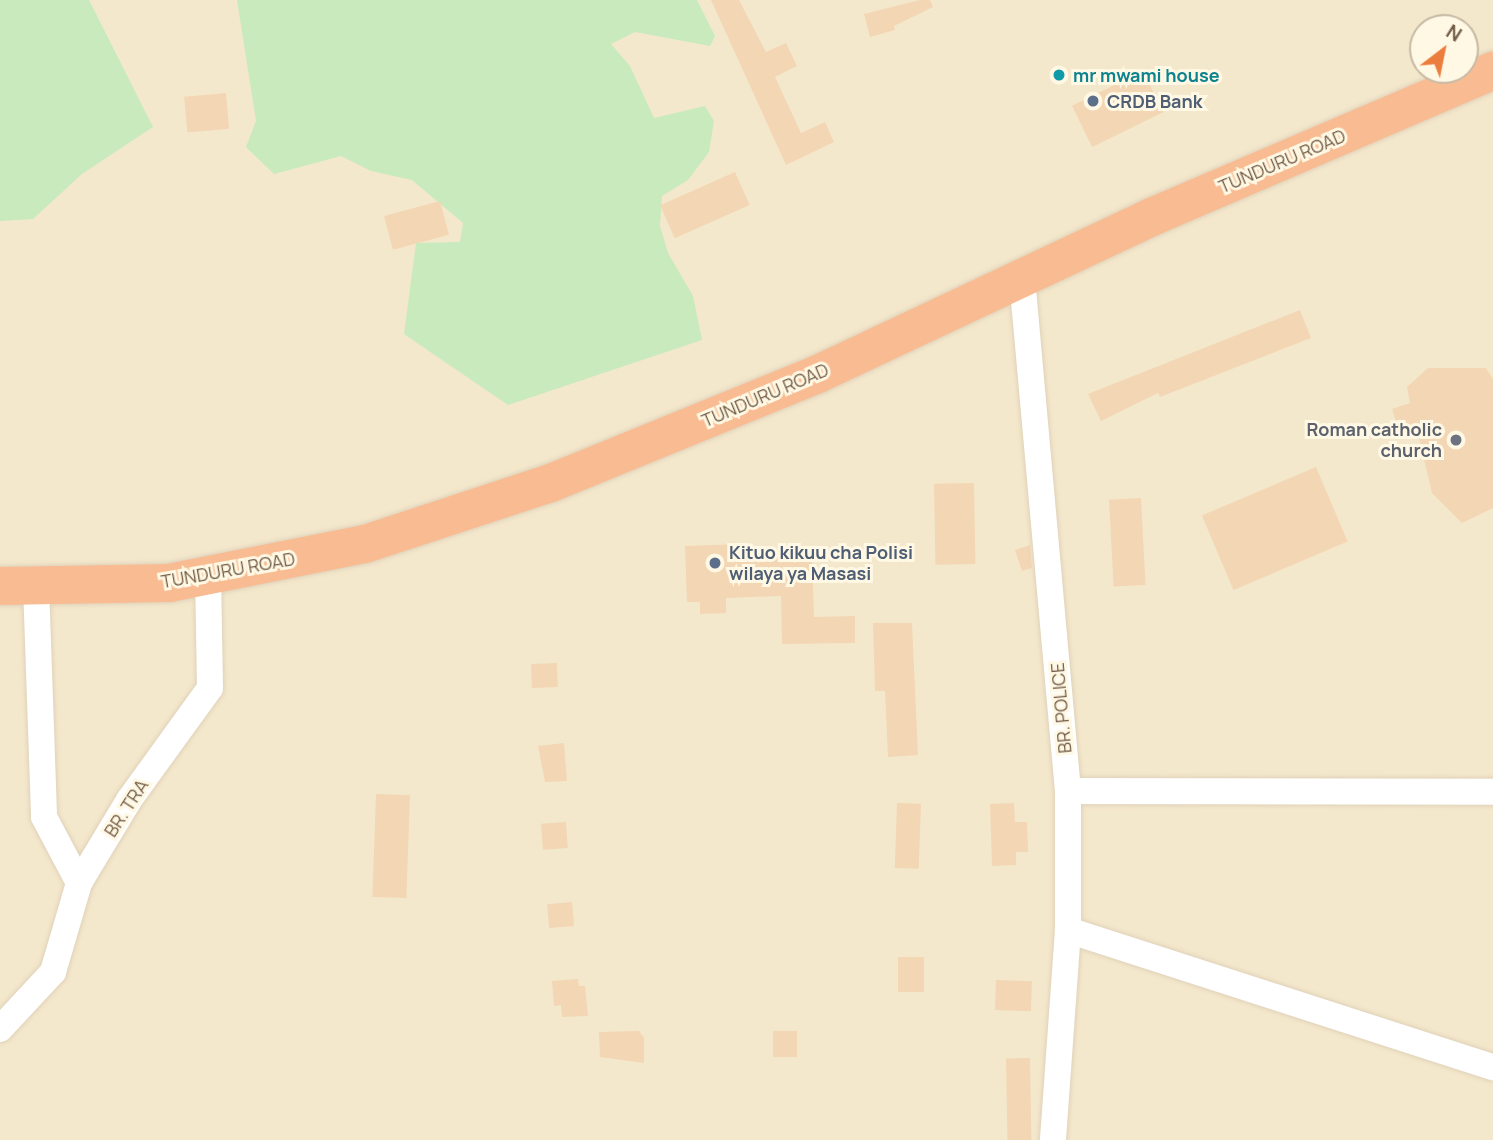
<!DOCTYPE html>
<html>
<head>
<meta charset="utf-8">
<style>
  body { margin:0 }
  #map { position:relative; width:1493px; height:1140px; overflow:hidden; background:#fdf5dd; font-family:Manrope,sans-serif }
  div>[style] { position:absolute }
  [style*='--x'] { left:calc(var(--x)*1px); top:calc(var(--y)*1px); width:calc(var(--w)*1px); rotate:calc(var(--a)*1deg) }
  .residential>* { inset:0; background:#f4e8cc }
  .green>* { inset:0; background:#c8eabc }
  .building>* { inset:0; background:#f3d6b4; transform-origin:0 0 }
  .roads { filter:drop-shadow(0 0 2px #e0d2ba) drop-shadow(0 0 2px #e0d2ba) }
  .street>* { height:26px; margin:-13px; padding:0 13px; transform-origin:13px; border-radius:13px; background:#fff }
  .highway>* { height:38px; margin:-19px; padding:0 19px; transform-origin:19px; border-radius:19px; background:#f9bc92 }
  .dots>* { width:19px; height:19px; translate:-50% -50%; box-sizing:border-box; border:4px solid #fff8e4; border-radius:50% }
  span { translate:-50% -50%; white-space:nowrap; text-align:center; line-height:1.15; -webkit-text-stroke:6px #fff8e4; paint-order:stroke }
  .culture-label { font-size:18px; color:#0d838f; font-weight:700 }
  .left { translate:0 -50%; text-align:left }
  .service-label { font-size:18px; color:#4e5e75; font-weight:700 }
  .street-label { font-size:18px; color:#725c46 }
  .worship-label { font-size:18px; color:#5b616d; font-weight:700 }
  .right { translate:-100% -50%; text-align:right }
  .north { position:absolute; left:1409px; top:14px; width:70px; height:70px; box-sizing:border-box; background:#fff8e4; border:2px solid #c7baa5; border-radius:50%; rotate:32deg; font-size:19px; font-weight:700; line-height:28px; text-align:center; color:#725c46 }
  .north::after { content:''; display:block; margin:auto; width:24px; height:32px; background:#eb7e3e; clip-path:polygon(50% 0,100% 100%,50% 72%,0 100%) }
</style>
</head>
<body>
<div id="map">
  <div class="residential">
    <div style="clip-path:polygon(evenodd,0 0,1493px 0,1493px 1140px,0 1140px,0 0,1423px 28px,1465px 28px,1465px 70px,1423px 70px,1423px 28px)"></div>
  </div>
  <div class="green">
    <div style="clip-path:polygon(0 0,89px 0,153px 127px,82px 174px,33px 219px,0 221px)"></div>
    <div style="clip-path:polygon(237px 0,697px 0,715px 36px,710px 46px,635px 32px,611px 44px,630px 66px,654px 118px,705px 106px,714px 121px,709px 152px,688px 180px,662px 196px,660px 226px,668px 253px,693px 296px,702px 340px,508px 405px,404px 334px,416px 243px,460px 242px,463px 223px,412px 180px,371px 171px,341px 156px,274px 174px,246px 147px,256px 121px)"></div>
  </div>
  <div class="building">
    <div style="clip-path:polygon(711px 0,739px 0,766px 52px,786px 43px,797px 66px,775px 77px,801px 133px,825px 122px,834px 142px,786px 165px)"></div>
    <div style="clip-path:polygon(920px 0,930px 0,933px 7px,894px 26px,895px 30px,870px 37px,864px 14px)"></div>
    <div style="left:1143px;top:71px;width:46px;height:79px;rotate:64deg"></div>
    <div style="left:226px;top:93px;width:36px;height:42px;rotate:85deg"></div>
    <div style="left:735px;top:172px;width:36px;height:82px;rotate:66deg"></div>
    <div style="left:440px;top:201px;width:35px;height:58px;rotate:75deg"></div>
    <div style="clip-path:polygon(1300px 310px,1311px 338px,1160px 397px,1158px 393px,1101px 421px,1088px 394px)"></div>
    <div style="clip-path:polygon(1428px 368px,1486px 368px,1493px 379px,1493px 508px,1462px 523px,1432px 493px,1416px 425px,1399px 431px,1392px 409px,1410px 403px,1407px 387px)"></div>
    <div style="left:1316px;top:467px;width:81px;height:124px;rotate:67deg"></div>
    <div style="left:974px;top:483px;width:81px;height:40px;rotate:89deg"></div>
    <div style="left:1141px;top:498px;width:87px;height:32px;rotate:87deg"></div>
    <div style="clip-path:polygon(746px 544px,746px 550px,812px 556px,814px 617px,855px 616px,855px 643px,782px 644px,781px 596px,726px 598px,726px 613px,700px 614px,700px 602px,687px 602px,685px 546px)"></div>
    <div style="clip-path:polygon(1030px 545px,1032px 568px,1022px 571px,1015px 550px)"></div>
    <div style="clip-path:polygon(873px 623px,912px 623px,918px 755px,888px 757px,885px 691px,875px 691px)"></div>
    <div style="left:557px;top:663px;width:24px;height:26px;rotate:88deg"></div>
    <div style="clip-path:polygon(564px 743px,567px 781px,545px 782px,538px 746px)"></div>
    <div style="left:376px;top:794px;width:34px;height:103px;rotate:2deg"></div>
    <div style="left:897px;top:803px;width:24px;height:65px;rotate:2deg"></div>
    <div style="clip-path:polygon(1014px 803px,1015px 822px,1027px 822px,1028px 852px,1016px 852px,1016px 865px,992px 866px,990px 804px)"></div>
    <div style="left:566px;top:822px;width:26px;height:25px;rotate:86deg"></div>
    <div style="left:572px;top:902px;width:24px;height:25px;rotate:85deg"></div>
    <div style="left:924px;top:957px;width:35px;height:26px;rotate:90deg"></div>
    <div style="clip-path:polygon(578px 979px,579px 986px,585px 986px,588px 1016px,562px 1017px,561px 1005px,554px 1006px,552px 981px)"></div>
    <div style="left:996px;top:980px;width:36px;height:30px;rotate:2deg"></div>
    <div style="clip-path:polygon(639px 1031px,644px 1038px,644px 1063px,600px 1057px,599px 1032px)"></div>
    <div style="left:773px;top:1031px;width:24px;height:26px"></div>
    <div style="left:1030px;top:1058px;width:82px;height:24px;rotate:89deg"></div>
  </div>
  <div class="roads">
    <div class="street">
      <div style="--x:1022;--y:278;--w:515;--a:84.88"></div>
      <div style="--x:1068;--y:791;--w:139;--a:90"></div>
      <div style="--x:1068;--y:930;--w:211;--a:94.1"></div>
      <div style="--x:36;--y:585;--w:232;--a:88"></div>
      <div style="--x:44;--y:817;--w:75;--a:62.1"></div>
      <div style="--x:1068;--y:791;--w:425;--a:0.1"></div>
      <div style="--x:1068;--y:930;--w:447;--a:17.9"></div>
      <div style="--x:0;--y:1029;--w:78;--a:-47.1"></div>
      <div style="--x:53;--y:972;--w:93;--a:-73.7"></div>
      <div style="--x:79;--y:883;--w:97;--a:-58.9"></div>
      <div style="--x:129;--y:800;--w:138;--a:-54.1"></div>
      <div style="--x:210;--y:688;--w:113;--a:-91"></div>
    </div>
    <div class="highway">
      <div style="--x:0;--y:586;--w:169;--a:-1"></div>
      <div style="--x:169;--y:583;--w:200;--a:-11.3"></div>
      <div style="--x:365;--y:544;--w:196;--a:-18.2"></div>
      <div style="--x:551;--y:483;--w:288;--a:-22.2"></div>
      <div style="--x:818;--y:374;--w:371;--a:-25.2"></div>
      <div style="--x:1154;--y:216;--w:369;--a:-23.2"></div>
    </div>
  </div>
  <div class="dots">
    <div style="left:1059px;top:75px;background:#0f9aa8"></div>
    <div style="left:1093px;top:101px;background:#5c6f8a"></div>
    <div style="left:1456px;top:440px;background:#6b7280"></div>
    <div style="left:715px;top:563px;background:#5c6f8a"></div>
  </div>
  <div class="culture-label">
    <span class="left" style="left:1073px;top:75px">mr mwami house</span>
  </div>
  <div class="service-label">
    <span class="left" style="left:1107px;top:101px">CRDB Bank</span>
    <span class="left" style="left:729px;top:563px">Kituo kikuu cha Polisi<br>wilaya ya Masasi</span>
  </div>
  <div class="street-label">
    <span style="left:1282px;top:161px;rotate:-23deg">TUNDURU ROAD</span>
    <span style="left:765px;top:395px;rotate:-23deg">TUNDURU ROAD</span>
    <span style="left:228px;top:570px;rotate:-10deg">TUNDURU ROAD</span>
    <span style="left:1061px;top:708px;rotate:-95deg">BR. POLICE</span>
    <span style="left:126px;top:808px;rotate:-57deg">BR. TRA</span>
  </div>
  <div class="worship-label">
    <span class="right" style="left:1442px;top:440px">Roman catholic<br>church</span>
  </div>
  <div class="north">N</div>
</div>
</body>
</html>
